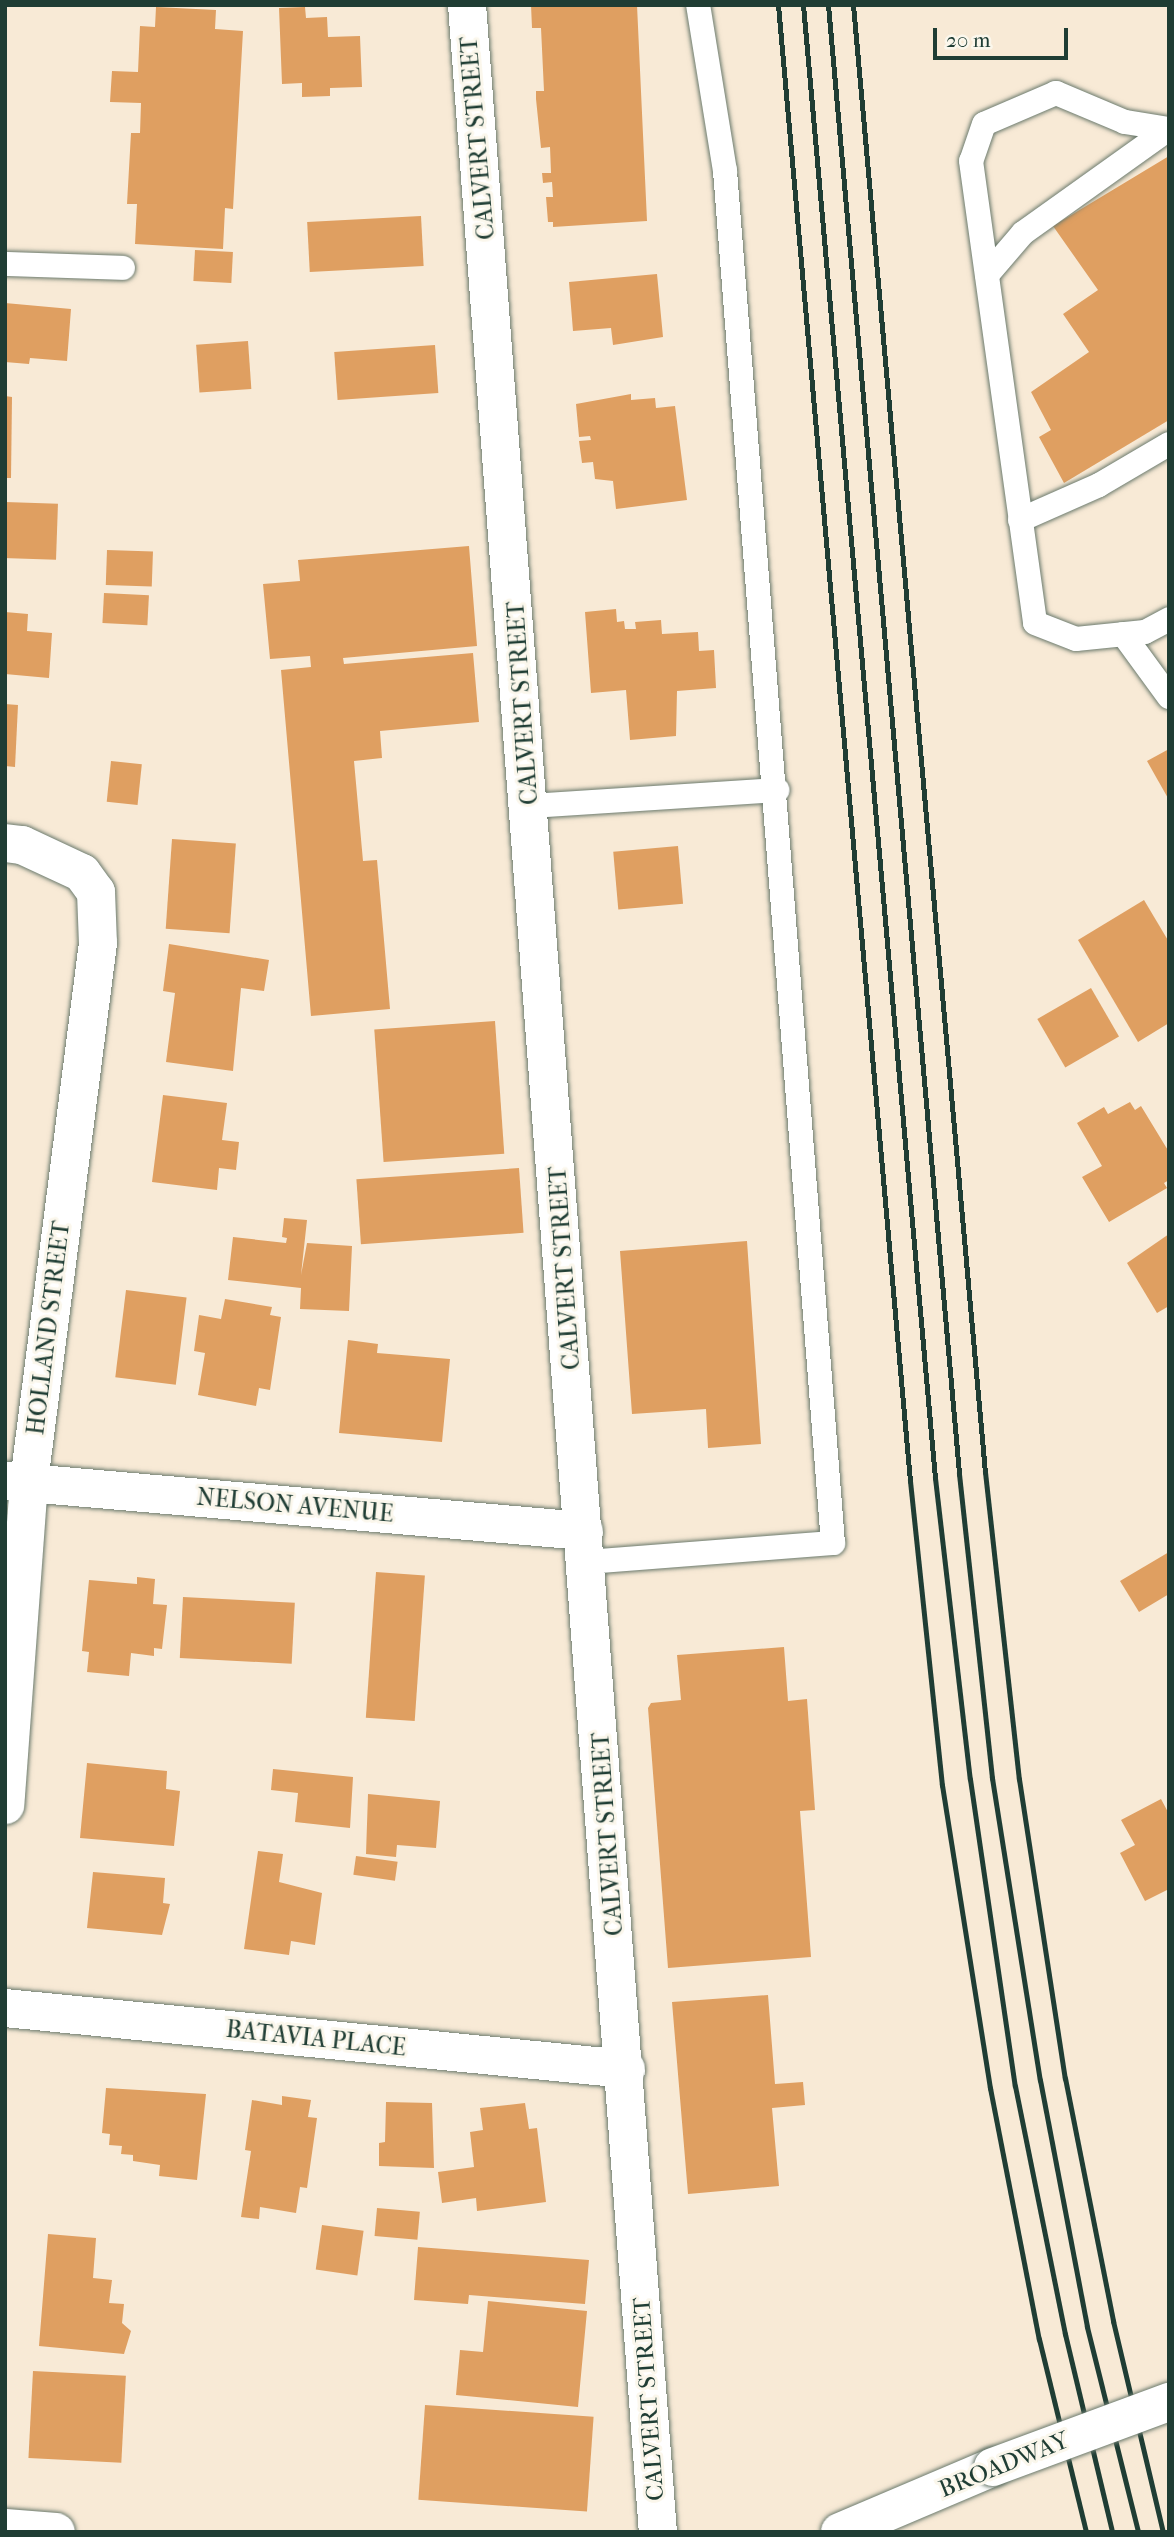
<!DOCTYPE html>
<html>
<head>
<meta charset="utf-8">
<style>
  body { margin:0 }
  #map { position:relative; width:1174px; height:2537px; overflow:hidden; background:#f8ead6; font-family:"IM FELL French Canon",serif }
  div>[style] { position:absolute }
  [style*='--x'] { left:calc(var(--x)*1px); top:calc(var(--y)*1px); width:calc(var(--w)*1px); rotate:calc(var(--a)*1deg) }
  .building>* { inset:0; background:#df9f61; transform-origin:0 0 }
  .roads { filter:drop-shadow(0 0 2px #6b7a6d) drop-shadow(0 0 2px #6b7a6d) }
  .lane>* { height:24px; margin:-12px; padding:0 12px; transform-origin:12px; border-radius:12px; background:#fff }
  .street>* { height:38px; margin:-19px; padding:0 19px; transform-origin:19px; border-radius:19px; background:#fff }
  .rail>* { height:5px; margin:-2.5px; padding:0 2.5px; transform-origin:2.5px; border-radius:2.5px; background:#1f3d34 }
  .bridges { filter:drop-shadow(0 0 2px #6b7a6d) drop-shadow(0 0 2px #6b7a6d) }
  .street-bridge>* { height:38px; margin:-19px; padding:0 19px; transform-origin:19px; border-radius:19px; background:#fff }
  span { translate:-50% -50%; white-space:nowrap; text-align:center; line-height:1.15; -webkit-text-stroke:6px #fbf7ec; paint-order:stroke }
  .street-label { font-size:24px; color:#1f3d34 }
  .frame { position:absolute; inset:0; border:7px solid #1f3d34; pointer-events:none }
  .scale { position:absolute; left:933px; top:28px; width:135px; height:32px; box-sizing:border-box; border:4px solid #1f3d34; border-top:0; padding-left:9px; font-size:21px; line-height:24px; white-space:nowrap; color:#1f3d34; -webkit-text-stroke:5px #fbf7ec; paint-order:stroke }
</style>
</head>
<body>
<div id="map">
  <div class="building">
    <div style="clip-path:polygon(531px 5px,637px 5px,647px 221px,553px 227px,553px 222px,548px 222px,546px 197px,553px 197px,552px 182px,543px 183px,542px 173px,551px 173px,550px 147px,541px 148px,536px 99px,536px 91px,544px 91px,541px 28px,532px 28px)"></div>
    <div style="clip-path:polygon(156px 7px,216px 10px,215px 29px,243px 31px,233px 209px,225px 208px,223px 249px,135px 244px,137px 204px,127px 204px,131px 133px,140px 133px,141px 103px,110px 102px,112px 71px,138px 72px,140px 26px,155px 27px)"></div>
    <div style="clip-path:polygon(305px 7px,306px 18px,327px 17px,328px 37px,360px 36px,362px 87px,330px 88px,330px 96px,302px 97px,302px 83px,282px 84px,279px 8px)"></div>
    <div style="clip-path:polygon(1169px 156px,1169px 420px,1064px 483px,1039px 437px,1051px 430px,1031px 392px,1089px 352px,1063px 314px,1098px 290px,1053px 226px)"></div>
    <div style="left:421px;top:216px;width:50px;height:114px;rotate:87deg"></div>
    <div style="left:195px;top:250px;width:38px;height:31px;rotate:3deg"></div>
    <div style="clip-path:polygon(657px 274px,663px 337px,613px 345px,611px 328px,573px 331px,569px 282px)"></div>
    <div style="clip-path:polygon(5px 303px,71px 309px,67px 361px,30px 358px,29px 364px,5px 362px)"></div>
    <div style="left:248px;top:341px;width:48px;height:52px;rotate:86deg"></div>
    <div style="left:435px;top:345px;width:48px;height:101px;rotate:86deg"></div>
    <div style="clip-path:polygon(631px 394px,631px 400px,655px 398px,656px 408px,675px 406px,687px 500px,616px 509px,613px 481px,595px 479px,593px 462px,582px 463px,579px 441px,591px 440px,590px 436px,579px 437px,576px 404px)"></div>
    <div style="clip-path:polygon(5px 396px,12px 397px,11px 478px,5px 478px)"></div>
    <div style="left:5px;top:502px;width:53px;height:56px;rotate:2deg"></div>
    <div style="clip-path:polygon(469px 546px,477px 646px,343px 658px,344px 664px,473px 653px,479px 722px,380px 731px,382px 758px,354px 761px,363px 861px,377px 860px,390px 1009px,311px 1016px,281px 670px,311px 667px,310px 656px,270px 659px,263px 584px,300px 581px,298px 560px)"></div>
    <div style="left:107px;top:550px;width:46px;height:35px;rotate:2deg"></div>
    <div style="left:104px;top:593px;width:45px;height:30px;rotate:3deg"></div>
    <div style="clip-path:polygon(616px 609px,617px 622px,624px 621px,625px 629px,636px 629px,635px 622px,661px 620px,662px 634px,698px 632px,699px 651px,714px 650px,716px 688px,677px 691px,676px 736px,630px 740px,626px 690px,591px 693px,585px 612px)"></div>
    <div style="clip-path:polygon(5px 612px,28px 614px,27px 631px,52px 633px,49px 678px,5px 674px)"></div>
    <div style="clip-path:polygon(5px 704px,18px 705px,15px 767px,5px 766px)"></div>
    <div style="clip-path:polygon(1169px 749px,1169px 800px,1147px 761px)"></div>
    <div style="left:111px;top:761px;width:31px;height:41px;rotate:6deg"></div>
    <div style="left:172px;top:839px;width:64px;height:90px;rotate:4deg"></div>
    <div style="left:678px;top:846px;width:58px;height:65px;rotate:85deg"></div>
    <div style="clip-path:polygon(1144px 900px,1169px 942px,1169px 1023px,1138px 1042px,1078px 940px)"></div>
    <div style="clip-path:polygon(169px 944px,269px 960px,264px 991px,241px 988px,233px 1071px,166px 1062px,175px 993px,163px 991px)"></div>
    <div style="left:1091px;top:988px;width:56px;height:62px;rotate:60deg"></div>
    <div style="left:495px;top:1021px;width:133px;height:121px;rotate:86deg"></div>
    <div style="clip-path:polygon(163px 1095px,227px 1103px,222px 1140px,239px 1142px,236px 1170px,219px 1168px,217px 1190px,152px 1182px)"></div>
    <div style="clip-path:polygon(1130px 1102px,1135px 1110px,1141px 1106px,1169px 1152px,1169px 1180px,1164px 1183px,1167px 1188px,1109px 1222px,1082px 1177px,1102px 1166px,1077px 1123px,1104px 1107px,1108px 1114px)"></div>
    <div style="left:519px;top:1168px;width:65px;height:163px;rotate:86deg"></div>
    <div style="clip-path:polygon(284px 1218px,307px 1220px,301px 1275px,307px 1243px,352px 1246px,349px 1311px,300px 1309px,301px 1288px,228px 1280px,233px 1237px,286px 1243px,287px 1238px,282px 1237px)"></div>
    <div style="clip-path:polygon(1169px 1234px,1169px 1306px,1157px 1313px,1127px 1263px)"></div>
    <div style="clip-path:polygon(747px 1241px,761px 1444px,708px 1448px,706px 1409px,632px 1414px,620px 1251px)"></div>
    <div style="left:126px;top:1290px;width:61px;height:88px;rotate:7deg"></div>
    <div style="clip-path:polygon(225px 1299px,272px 1307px,270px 1315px,281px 1317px,270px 1390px,259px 1388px,256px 1406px,198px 1395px,205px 1353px,194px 1351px,199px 1315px,221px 1319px)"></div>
    <div style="clip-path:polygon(348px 1340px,378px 1344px,377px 1353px,450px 1359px,442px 1442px,339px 1433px)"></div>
    <div style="clip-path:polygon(1169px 1552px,1169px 1594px,1139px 1612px,1120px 1581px)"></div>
    <div style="left:376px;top:1572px;width:49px;height:146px;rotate:4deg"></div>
    <div style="clip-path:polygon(137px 1577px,155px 1579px,153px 1604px,167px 1605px,162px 1649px,154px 1648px,154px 1656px,131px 1653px,129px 1676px,87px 1672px,89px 1652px,82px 1651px,89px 1580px,137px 1584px)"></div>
    <div style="left:183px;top:1597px;width:112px;height:61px;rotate:3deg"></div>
    <div style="clip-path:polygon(784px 1647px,788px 1701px,807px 1699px,815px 1810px,800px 1811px,811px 1957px,668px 1968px,648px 1708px,651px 1703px,681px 1700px,677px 1655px)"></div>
    <div style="clip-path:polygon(87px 1763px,167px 1771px,166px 1789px,180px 1791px,174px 1846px,80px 1838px)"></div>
    <div style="clip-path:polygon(273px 1769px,353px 1777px,350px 1828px,295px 1822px,298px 1793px,271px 1790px)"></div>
    <div style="clip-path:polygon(368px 1794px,440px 1801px,436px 1848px,397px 1845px,396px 1857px,366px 1854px)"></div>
    <div style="clip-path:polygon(1161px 1799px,1169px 1814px,1169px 1889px,1145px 1901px,1120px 1853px,1135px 1845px,1121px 1820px)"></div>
    <div style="clip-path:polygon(258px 1851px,283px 1854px,279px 1882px,322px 1893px,315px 1945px,291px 1941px,289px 1955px,244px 1949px)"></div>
    <div style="left:356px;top:1856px;width:42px;height:19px;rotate:8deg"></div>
    <div style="clip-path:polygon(93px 1872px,165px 1878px,163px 1903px,170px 1904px,162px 1935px,87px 1928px)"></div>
    <div style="clip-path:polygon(768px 1995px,775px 2084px,803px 2082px,805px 2105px,772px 2108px,779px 2186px,688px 2194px,672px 2002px)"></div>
    <div style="clip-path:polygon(106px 2088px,206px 2094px,197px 2180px,159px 2176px,160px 2165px,133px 2161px,133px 2155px,121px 2154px,122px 2146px,109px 2145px,110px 2134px,102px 2133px)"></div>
    <div style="clip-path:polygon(282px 2096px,311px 2100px,308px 2117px,317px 2118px,307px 2188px,300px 2187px,296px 2213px,260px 2207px,259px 2219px,241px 2217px,251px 2151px,245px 2150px,252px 2100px,282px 2105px)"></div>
    <div style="clip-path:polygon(386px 2102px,432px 2103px,434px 2168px,379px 2166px,379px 2143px,385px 2142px)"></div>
    <div style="clip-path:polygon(525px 2103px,529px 2129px,537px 2128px,546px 2202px,477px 2211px,476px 2198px,442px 2203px,438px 2172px,474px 2167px,470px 2132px,483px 2130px,480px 2108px)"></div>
    <div style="left:377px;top:2208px;width:43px;height:28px;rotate:5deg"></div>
    <div style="left:322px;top:2225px;width:42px;height:45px;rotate:8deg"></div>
    <div style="clip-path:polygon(48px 2234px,96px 2238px,93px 2278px,112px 2280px,109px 2303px,124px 2304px,122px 2323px,131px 2331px,124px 2354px,39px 2346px)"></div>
    <div style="clip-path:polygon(418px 2247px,589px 2260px,585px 2304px,469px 2295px,468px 2304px,414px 2300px)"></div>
    <div style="clip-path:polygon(488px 2301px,587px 2311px,578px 2407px,456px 2395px,460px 2350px,483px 2352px)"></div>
    <div style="left:33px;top:2371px;width:93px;height:87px;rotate:3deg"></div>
    <div style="left:425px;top:2405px;width:169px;height:95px;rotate:4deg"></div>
  </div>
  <div class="roads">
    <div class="lane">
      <div style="--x:1169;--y:129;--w:45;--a:-171"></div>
      <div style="--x:1125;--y:122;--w:75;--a:-157.2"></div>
      <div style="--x:1056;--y:93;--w:78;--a:156.7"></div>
      <div style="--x:984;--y:124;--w:39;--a:109"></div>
      <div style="--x:971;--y:161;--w:466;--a:82.1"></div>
      <div style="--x:1035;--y:623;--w:44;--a:21.3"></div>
      <div style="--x:1076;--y:639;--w:69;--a:-5.8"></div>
      <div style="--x:1145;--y:632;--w:27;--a:-28"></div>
      <div style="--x:5;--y:264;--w:118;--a:1.9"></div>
      <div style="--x:987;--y:275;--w:55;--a:-49.4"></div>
      <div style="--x:1023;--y:233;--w:179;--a:-35.5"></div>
      <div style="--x:1020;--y:520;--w:86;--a:-23.9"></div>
      <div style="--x:1099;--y:485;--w:81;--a:-30.4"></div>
      <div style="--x:1123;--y:634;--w:78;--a:53.9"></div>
      <div style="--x:531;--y:806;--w:247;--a:-3.7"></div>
      <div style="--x:586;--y:1562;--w:248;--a:-4.4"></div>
      <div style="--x:833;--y:1543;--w:1376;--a:-94.5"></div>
      <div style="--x:725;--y:171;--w:168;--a:-99.2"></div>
    </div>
    <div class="street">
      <div style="--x:467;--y:5;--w:2534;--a:85.68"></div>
      <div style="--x:5;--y:843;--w:17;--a:7"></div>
      <div style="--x:22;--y:845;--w:66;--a:25"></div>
      <div style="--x:82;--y:873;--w:24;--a:54"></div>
      <div style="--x:96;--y:892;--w:51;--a:87.8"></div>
      <div style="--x:98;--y:943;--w:543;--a:97.3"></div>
      <div style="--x:29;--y:1482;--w:324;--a:94.2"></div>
      <div style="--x:5;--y:1481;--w:581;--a:4.94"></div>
      <div style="--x:5;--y:2008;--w:624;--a:5.61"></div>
      <div style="--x:5;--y:2528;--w:51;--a:4.5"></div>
      <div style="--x:840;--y:2532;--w:166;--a:-23"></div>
    </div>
  </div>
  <div class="rail">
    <div style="--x:778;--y:5;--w:1482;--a:84.89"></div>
    <div style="--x:910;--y:1481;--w:306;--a:84"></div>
    <div style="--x:942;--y:1785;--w:307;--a:81"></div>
    <div style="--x:990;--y:2088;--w:256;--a:79"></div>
    <div style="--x:1039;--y:2339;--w:199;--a:76.3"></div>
    <div style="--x:803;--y:5;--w:1479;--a:84.88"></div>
    <div style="--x:935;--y:1478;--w:303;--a:83.4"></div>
    <div style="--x:970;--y:1779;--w:310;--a:81.7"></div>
    <div style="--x:1015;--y:2086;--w:253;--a:78.6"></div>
    <div style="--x:1065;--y:2334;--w:204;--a:76.6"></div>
    <div style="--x:828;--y:5;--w:1475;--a:84.9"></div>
    <div style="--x:959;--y:1474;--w:306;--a:83.8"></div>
    <div style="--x:992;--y:1778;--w:306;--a:81"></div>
    <div style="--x:1040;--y:2080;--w:251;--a:79.2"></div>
    <div style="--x:1087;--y:2327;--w:211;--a:76"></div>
    <div style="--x:853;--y:5;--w:1473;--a:84.86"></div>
    <div style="--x:985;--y:1472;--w:309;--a:83.7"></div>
    <div style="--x:1019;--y:1779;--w:303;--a:81.3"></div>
    <div style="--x:1065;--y:2078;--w:248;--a:78.8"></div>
    <div style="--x:1113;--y:2321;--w:217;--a:76.7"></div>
  </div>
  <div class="bridges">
    <div class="street-bridge">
      <div style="--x:993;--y:2467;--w:188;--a:-20.3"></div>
    </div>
  </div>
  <div class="street-label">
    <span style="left:478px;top:138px;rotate:-95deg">CALVERT STREET</span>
    <span style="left:523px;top:703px;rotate:-94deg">CALVERT STREET</span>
    <span style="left:565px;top:1268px;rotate:-94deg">CALVERT STREET</span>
    <span style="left:49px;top:1328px;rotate:-83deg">HOLLAND STREET</span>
    <span style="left:295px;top:1506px;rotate:5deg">NELSON AVENUE</span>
    <span style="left:608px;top:1834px;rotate:-94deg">CALVERT STREET</span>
    <span style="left:316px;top:2039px;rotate:6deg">BATAVIA PLACE</span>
    <span style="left:649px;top:2399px;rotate:-94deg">CALVERT STREET</span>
    <span style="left:1004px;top:2465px;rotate:-22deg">BROADWAY</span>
  </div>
  <div class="frame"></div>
  <div class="scale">20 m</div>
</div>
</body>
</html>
